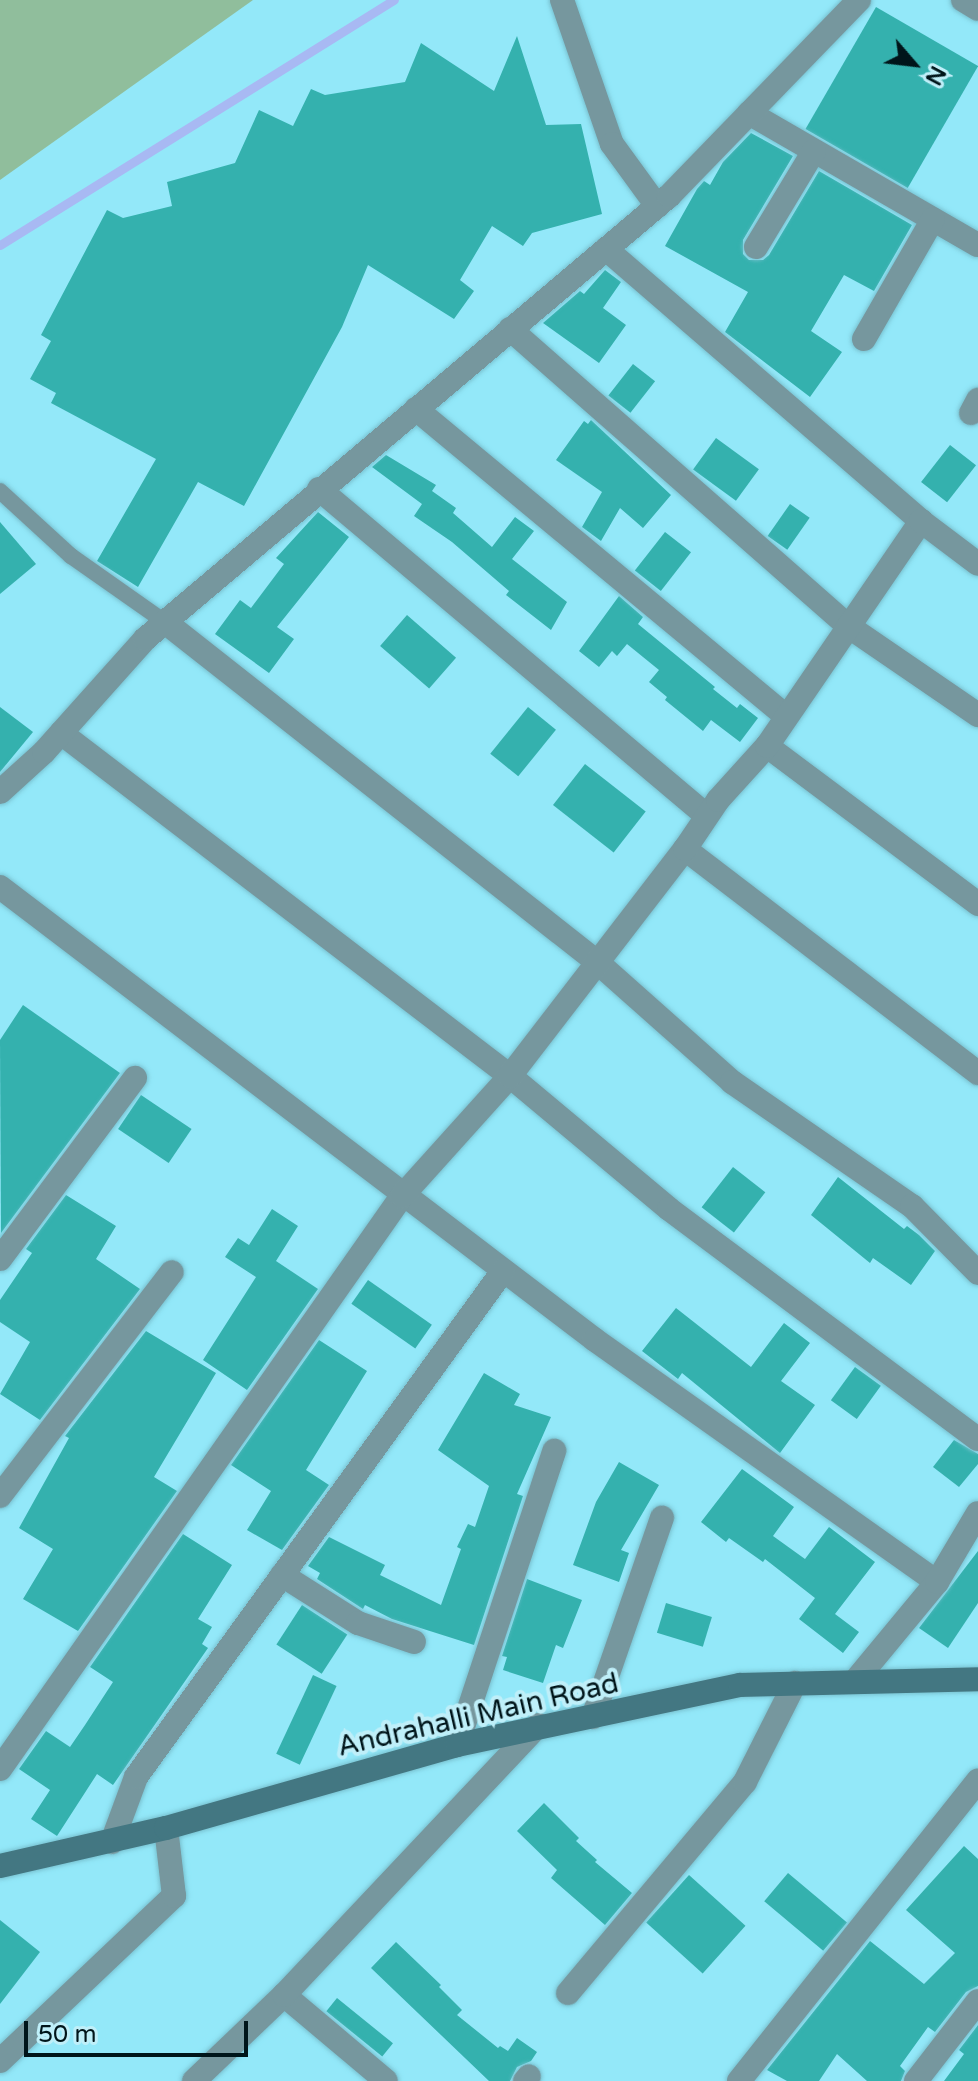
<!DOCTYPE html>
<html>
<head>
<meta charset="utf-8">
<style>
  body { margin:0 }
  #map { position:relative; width:978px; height:2081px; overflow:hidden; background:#93e8f9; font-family:"Varela Round",sans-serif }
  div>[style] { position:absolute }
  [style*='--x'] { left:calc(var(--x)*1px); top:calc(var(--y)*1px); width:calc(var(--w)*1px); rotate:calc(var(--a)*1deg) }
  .green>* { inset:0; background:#90be9c }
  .stream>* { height:9px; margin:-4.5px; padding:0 4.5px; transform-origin:4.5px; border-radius:4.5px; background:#a8b9f3 }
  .building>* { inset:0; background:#34b1ae; transform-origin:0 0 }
  .roads { filter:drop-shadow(0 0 2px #79c2d1) drop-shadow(0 0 2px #79c2d1) }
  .lane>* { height:16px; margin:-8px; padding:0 8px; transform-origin:8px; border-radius:8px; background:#76979e }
  .street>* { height:24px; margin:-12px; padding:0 12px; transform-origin:12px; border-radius:12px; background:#76979e }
  .secondary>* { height:24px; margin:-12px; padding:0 12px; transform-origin:12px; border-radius:12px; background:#437782 }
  span { translate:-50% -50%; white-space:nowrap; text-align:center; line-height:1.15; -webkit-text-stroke:8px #bfeff9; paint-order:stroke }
  .street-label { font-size:28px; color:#00151a }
  .north { position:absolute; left:874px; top:24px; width:80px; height:80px; -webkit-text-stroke:6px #bfeff9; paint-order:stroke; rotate:118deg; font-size:22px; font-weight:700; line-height:32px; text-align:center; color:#00151a }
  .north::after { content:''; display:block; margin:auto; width:28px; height:36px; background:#00151a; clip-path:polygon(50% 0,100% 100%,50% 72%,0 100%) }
  .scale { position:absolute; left:24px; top:2021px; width:224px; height:36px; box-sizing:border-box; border:4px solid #00151a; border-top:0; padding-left:10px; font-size:24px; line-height:28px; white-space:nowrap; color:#00151a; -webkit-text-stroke:6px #bfeff9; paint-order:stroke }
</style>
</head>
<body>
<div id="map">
  <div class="green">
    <div style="clip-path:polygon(0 0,253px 0,0 180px)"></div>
  </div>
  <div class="stream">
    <div style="--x:0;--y:245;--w:464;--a:-31.9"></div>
  </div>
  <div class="building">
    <div style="left:876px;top:7px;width:118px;height:141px;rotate:30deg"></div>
    <div style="clip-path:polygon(517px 36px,546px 125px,581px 124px,602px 214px,532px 233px,523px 246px,492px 226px,460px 280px,474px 291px,454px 319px,368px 265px,342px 327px,244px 506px,198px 482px,138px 587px,97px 561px,156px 459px,51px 403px,56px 393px,30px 379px,51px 341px,41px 335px,107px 210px,123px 218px,172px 206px,167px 182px,235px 163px,259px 110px,293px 126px,311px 89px,325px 95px,405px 82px,421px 43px,494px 91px)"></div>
    <div style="clip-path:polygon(751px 133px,793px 156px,743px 240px,743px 254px,749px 260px,763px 260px,769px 255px,819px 171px,912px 225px,874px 291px,844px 275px,811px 331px,842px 352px,810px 397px,725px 332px,748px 292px,665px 246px,697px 189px,704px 181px,710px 185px,723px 162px)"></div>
    <div style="clip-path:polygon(605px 270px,621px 282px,603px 308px,626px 325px,599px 363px,543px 323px,580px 291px,584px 294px)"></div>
    <div style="left:633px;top:364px;width:28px;height:40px;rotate:38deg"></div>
    <div style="clip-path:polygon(591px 420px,671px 495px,643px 528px,620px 508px,601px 541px,582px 527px,602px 492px,556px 460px,584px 421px,588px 424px)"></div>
    <div style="left:716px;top:438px;width:53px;height:39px;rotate:36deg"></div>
    <div style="left:950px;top:445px;width:33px;height:47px;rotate:38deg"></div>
    <div style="clip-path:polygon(386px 455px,436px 485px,432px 491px,456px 508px,453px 513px,492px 547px,515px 517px,534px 531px,512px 559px,567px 602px,551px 630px,506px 595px,509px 591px,452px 542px,414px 516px,422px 504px,372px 467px)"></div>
    <div style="left:790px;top:504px;width:24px;height:39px;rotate:35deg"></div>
    <div style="clip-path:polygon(318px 512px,349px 537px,277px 627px,294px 639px,269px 673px,215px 634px,240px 600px,251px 608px,284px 564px,276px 558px)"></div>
    <div style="clip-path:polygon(0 522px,36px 564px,0 594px)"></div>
    <div style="left:665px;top:532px;width:33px;height:49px;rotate:38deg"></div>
    <div style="clip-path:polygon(619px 596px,643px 617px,638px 624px,715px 687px,713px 689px,737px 708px,740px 704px,758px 718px,740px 742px,711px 720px,703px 731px,665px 700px,667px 697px,649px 682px,659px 670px,627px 644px,617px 656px,612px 651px,599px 667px,579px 651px)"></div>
    <div style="left:407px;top:615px;width:65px;height:41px;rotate:41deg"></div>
    <div style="clip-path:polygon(0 707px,33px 732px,0 772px)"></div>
    <div style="left:528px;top:707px;width:36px;height:60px;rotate:39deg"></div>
    <div style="left:585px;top:764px;width:77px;height:52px;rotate:38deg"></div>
    <div style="clip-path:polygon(23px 1005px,120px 1073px,1px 1233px,0 1040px)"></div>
    <div style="left:141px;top:1095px;width:61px;height:41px;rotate:34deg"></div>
    <div style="left:733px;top:1167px;width:41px;height:51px;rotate:38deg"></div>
    <div style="clip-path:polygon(838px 1177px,904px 1229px,907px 1226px,919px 1235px,935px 1251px,911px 1285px,873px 1258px,870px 1263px,811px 1215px)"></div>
    <div style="clip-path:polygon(66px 1195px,116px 1226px,96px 1259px,140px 1289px,40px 1420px,0 1394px,30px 1342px,0 1322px,0 1300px,32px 1253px,26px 1249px)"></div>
    <div style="clip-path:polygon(272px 1209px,298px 1226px,276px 1261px,318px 1289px,247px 1390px,203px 1360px,256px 1277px,225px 1257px,238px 1238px,249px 1245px)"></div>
    <div style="left:368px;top:1280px;width:78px;height:29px;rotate:35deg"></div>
    <div style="clip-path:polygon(676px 1308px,751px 1367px,784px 1323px,810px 1343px,781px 1381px,815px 1405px,780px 1453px,682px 1373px,678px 1379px,642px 1351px)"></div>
    <div style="clip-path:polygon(146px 1331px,216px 1373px,154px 1477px,177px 1491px,78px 1631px,23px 1599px,53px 1549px,19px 1528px,69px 1438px,65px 1436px)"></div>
    <div style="clip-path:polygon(319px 1340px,367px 1371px,306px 1470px,329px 1485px,282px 1550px,247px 1530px,271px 1491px,231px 1465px)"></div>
    <div style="left:855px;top:1367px;width:32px;height:41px;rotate:36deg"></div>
    <div style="clip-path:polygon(484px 1373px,520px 1394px,514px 1405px,551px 1417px,517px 1494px,523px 1496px,474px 1645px,392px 1619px,365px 1605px,363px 1609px,317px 1579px,320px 1573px,308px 1566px,329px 1537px,385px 1565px,380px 1575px,441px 1605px,461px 1549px,457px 1547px,468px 1524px,475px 1527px,489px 1486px,438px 1450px)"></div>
    <div style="clip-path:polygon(954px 1440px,978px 1454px,978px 1464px,959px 1487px,933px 1467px)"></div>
    <div style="clip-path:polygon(619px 1462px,659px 1485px,621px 1550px,629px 1553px,619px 1582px,573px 1565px,596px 1502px)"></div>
    <div style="clip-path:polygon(742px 1469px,794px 1507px,773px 1536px,805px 1559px,829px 1527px,875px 1562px,835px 1614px,859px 1632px,843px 1653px,799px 1619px,815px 1598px,765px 1559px,763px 1562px,729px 1538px,726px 1542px,701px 1522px)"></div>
    <div style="clip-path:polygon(183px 1534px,232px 1565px,198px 1619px,212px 1627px,202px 1644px,208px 1648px,113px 1785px,97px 1774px,57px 1836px,31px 1819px,50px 1790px,19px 1769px,46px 1731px,70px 1747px,85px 1725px,113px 1682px,90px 1667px)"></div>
    <div style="clip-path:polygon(978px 1551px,978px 1603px,948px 1648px,919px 1628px)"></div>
    <div style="clip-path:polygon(527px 1579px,582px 1600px,563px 1648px,556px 1645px,543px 1683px,503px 1670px,507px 1657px,502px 1656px)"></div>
    <div style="left:666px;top:1603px;width:48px;height:31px;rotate:17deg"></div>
    <div style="left:302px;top:1605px;width:54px;height:47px;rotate:33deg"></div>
    <div style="left:313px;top:1675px;width:26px;height:87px;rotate:25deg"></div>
    <div style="clip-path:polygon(544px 1803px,579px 1838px,576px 1841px,597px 1860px,595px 1862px,632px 1893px,605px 1925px,551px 1878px,557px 1870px,517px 1831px)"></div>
    <div style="clip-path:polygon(964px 1846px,978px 1859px,978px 1986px,966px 1992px,935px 2032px,928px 2027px,900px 2066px,905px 2071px,901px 2081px,867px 2081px,837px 2054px,819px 2081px,787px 2081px,767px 2070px,870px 1941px,924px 1984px,955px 1953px,906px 1910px)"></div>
    <div style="left:788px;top:1873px;width:77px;height:37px;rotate:40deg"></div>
    <div style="left:689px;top:1875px;width:76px;height:64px;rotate:42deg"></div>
    <div style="clip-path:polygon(0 1920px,40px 1952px,0 2004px)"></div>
    <div style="clip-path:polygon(396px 1942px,441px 1985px,439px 1987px,462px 2010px,457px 2015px,498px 2048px,500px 2046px,508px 2051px,517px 2038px,537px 2052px,531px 2061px,517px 2067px,510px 2081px,489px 2081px,371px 1968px)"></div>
    <div style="left:337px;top:1998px;width:72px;height:17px;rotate:39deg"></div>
    <div style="clip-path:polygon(978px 2025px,978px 2081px,944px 2081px,964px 2054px,959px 2050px)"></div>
  </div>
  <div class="roads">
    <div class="lane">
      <div style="--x:0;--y:491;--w:96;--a:42.5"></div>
      <div style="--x:71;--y:556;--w:115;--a:35.1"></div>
    </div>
    <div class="street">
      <div style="--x:562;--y:0;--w:152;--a:70.9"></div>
      <div style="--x:612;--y:144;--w:77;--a:54"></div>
      <div style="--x:963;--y:0;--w:17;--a:31"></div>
      <div style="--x:749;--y:113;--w:264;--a:30"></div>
      <div style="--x:756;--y:247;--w:112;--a:-58.9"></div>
      <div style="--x:606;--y:249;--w:416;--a:40.8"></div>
      <div style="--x:510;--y:329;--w:450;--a:41.3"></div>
      <div style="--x:848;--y:626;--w:158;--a:34.4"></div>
      <div style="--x:864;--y:339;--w:138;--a:-60.1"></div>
      <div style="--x:416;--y:409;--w:479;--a:39.7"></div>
      <div style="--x:971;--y:413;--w:15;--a:-62"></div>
      <div style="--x:319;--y:489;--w:507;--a:40.12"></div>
      <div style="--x:165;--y:622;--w:550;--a:38.2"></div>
      <div style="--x:597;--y:962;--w:181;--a:41.6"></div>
      <div style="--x:732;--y:1082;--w:219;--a:34.6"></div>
      <div style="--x:912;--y:1206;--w:94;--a:45.4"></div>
      <div style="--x:61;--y:733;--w:565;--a:37.38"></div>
      <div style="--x:510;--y:1076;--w:207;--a:39.9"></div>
      <div style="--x:669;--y:1209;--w:385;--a:36.7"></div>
      <div style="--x:767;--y:746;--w:264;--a:36.8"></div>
      <div style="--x:0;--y:792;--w:59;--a:-42.3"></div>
      <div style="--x:44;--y:752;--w:152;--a:-48.2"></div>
      <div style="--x:145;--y:639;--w:686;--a:-40.21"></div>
      <div style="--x:669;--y:196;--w:273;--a:-45.9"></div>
      <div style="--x:685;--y:849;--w:369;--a:37.4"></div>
      <div style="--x:0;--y:887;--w:748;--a:37.28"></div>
      <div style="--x:595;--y:1340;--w:419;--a:35.3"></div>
      <div style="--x:0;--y:1259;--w:226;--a:-53.3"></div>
      <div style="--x:0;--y:1496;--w:282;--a:-52.5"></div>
      <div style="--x:282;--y:1575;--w:90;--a:32.3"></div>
      <div style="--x:358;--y:1623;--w:59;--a:18.7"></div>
      <div style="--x:856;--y:1680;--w:127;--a:-50.4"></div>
      <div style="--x:937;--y:1582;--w:80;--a:-59.3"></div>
      <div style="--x:593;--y:1717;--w:211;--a:-70.9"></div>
      <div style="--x:457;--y:1745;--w:310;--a:-71.7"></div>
      <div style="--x:0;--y:1769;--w:700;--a:-54.95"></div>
      <div style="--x:402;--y:1196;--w:161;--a:-48"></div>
      <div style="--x:510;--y:1076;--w:287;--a:-52.4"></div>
      <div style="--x:685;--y:849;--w:59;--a:-56"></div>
      <div style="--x:718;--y:800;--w:73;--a:-47.8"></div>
      <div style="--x:767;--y:746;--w:273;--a:-55.6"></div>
      <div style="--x:921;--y:521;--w:71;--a:37"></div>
      <div style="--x:112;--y:1842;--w:69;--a:-69.7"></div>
      <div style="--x:136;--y:1777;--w:625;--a:-54.05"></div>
      <div style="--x:568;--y:1993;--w:275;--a:-50"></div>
      <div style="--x:745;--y:1782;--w:111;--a:-63.2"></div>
      <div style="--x:284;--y:1995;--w:133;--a:40.1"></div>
      <div style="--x:0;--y:2061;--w:240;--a:-43.5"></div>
      <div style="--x:174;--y:1896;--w:68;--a:-96.7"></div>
      <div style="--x:194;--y:2081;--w:124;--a:-43.7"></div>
      <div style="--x:284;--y:1995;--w:371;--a:-46.7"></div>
      <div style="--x:525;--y:2081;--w:6;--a:-51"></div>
      <div style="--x:739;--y:2081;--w:384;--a:-51.5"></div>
      <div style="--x:916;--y:2081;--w:101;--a:-52.2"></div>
    </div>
    <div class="secondary">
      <div style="--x:0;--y:1866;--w:170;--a:-12.9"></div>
      <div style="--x:166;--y:1828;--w:303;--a:-15.9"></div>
      <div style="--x:457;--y:1745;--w:289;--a:-12"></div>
      <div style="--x:740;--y:1685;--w:238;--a:-1.4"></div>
    </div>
  </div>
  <div class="street-label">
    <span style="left:478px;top:1715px;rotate:-13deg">Andrahalli Main Road</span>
  </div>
  <div class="north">N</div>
  <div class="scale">50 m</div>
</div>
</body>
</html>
